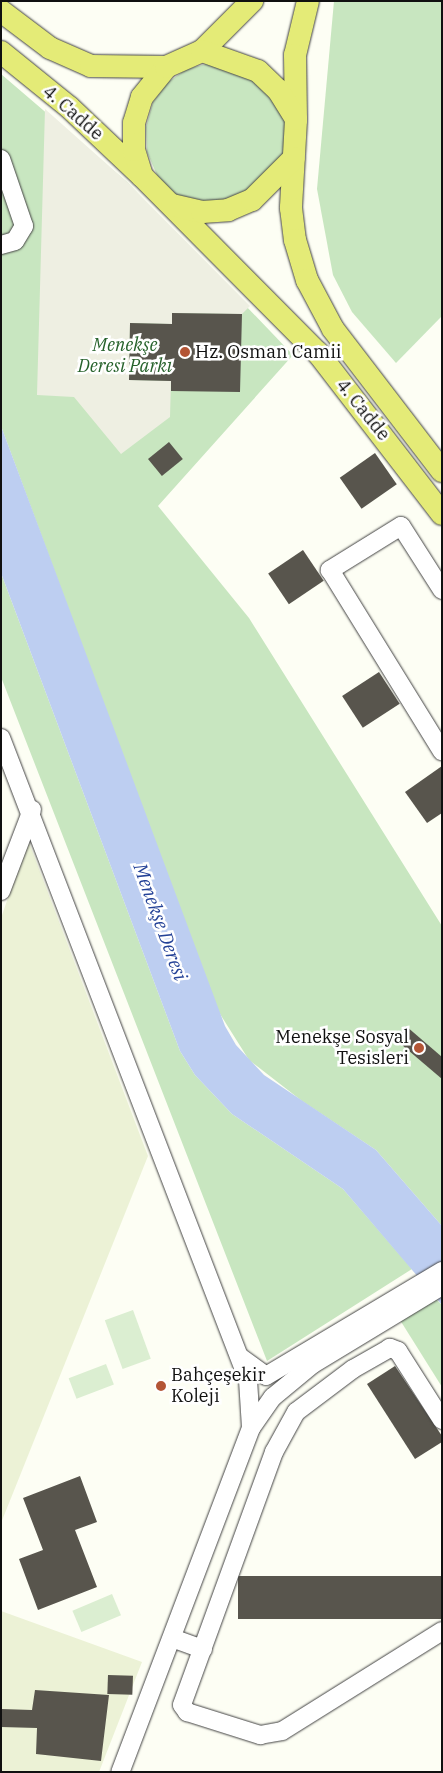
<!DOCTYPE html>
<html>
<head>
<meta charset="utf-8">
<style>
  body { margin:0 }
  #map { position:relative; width:443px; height:1773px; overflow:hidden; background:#fdfef4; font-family:"IBM Plex Serif",serif }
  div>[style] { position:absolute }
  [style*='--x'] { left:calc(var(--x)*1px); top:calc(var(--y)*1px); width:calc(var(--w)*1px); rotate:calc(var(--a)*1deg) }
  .farmland>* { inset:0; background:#ecf2d6 }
  .green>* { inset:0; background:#c8e6c0 }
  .pitch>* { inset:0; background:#dbeed1; transform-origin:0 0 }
  .plaza>* { inset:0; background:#eeefe2 }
  .water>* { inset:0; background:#bdcef1 }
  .building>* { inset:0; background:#58554d; transform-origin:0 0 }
  .roads { filter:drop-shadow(0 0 1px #434343) drop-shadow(0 0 1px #434343) }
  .minor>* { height:18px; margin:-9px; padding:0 9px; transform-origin:9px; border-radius:9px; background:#fff }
  .major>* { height:22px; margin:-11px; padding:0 11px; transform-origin:11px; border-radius:11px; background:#e4eb77 }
  .dots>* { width:14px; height:14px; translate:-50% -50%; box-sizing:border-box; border:2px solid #fff; border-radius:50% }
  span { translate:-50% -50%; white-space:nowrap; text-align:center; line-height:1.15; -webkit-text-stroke:5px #fff; paint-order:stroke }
  .street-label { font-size:18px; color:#101010 }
  .park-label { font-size:18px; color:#26622b; font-style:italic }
  .poi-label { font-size:18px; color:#101010 }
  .left { translate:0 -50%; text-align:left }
  .right { translate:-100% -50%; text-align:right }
  .water-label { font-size:19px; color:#244297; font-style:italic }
  .frame { position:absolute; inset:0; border:2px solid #101010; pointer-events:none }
</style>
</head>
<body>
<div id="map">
  <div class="farmland">
    <div style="clip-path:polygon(28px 840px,148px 1156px,1px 1523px,1px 918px)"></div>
    <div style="clip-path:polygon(1px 1611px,142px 1662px,99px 1772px,1px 1772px)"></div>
  </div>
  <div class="green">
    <div style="clip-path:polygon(334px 1px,442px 1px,442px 316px,396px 363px,352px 312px,333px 275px,317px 189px)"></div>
    <div style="clip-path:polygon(210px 63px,232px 64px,284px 105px,290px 150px,246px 203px,196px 205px,174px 194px,157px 175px,147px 152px,146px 127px,153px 102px,168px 82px,187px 69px)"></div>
    <div style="clip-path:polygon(1px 74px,127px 182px,293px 355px,158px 506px,249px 618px,442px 926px,442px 1226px,376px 1150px,302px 1101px,249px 1060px,215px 1006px,1px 426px)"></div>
    <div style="clip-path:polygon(1px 573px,180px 1051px,195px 1075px,232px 1114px,343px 1189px,412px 1269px,267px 1361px,1px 677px)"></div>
    <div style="clip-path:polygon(435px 1298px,442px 1305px,442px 1387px,400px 1320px)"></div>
  </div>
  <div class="pitch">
    <div style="left:133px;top:1310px;width:52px;height:30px;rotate:70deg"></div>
    <div style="left:106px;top:1364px;width:22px;height:40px;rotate:69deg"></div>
    <div style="left:112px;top:1594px;width:23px;height:43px;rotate:67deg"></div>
  </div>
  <div class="plaza">
    <div style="clip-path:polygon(45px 109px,127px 182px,250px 306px,242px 314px,172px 313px,172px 324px,130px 323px,129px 380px,171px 381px,170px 417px,121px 454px,74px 397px,37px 395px)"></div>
  </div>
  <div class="water">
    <div style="clip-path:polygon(1px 426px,225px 1026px,236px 1045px,264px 1075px,376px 1150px,442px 1226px,442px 1305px,343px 1189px,232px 1114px,195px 1075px,180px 1051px,1px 573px)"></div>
  </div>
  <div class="building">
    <div style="clip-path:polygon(172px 313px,242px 314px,240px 392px,171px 391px,171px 381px,129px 380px,130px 323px,172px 324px)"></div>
    <div style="left:169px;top:442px;width:22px;height:27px;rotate:51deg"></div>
    <div style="left:375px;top:453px;width:38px;height:43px;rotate:55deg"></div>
    <div style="left:303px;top:550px;width:37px;height:42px;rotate:56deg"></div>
    <div style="left:379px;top:672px;width:38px;height:44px;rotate:57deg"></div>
    <div style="clip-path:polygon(442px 766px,442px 813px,427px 823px,405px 792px)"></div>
    <div style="clip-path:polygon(406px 1026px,442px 1057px,442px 1079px,395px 1039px)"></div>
    <div style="clip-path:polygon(395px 1366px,442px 1436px,442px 1442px,415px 1459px,367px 1384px)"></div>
    <div style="clip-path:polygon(80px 1476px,97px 1522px,75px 1530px,97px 1587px,38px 1610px,19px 1559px,43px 1550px,23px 1498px)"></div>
    <div style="left:442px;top:1576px;width:43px;height:204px;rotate:90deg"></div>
    <div style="left:108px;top:1675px;width:25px;height:19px;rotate:2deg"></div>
    <div style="clip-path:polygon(35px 1690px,109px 1695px,101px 1761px,36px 1754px,37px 1728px,1px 1727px,1px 1709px,32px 1710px)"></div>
  </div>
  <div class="roads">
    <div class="minor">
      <div style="--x:1;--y:159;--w:71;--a:71.1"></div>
      <div style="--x:24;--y:226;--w:17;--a:121"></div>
      <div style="--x:15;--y:241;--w:15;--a:164"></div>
      <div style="--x:442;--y:590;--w:76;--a:-122.6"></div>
      <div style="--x:401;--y:526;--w:84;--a:148.2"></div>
      <div style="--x:330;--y:570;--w:213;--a:58.3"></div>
      <div style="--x:1;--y:738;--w:688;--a:68.96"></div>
      <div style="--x:248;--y:1380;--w:48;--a:86.4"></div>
      <div style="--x:251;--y:1428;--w:368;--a:110.8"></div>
      <div style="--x:1;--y:891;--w:87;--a:-69.1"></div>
      <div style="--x:240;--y:1357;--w:32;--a:36"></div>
      <div style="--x:266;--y:1376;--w:205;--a:-30.8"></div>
      <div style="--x:442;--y:1420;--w:82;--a:-122.5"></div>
      <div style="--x:398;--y:1351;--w:9;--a:-159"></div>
      <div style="--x:390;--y:1348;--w:43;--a:150.4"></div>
      <div style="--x:353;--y:1369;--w:71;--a:143"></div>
      <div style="--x:296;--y:1412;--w:46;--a:118.8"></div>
      <div style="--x:274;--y:1452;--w:269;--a:110"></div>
      <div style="--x:182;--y:1705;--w:9;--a:54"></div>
      <div style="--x:187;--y:1712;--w:77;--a:17.5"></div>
      <div style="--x:260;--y:1735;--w:22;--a:-10"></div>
      <div style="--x:282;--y:1731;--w:189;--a:-32"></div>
      <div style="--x:251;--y:1428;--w:38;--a:-55"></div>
      <div style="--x:273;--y:1397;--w:52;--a:-39.5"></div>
      <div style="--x:313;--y:1364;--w:151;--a:-31.2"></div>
      <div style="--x:172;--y:1638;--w:33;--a:20"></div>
    </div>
    <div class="major">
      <div style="--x:308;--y:1;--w:56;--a:103.5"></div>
      <div style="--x:295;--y:55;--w:65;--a:89.1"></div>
      <div style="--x:296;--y:120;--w:88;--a:93.3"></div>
      <div style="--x:291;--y:208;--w:32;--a:83"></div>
      <div style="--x:295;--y:240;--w:42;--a:73.3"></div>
      <div style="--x:307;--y:280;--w:55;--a:62"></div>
      <div style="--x:333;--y:329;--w:179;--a:52.5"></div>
      <div style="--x:1;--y:11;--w:61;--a:37.1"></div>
      <div style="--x:50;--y:48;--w:45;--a:23.7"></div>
      <div style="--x:91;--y:66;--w:75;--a:0.8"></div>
      <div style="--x:202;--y:51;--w:71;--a:-45"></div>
      <div style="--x:1;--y:52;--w:87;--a:39"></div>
      <div style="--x:69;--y:107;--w:100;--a:43.4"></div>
      <div style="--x:142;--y:176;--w:250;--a:45.2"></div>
      <div style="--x:318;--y:353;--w:203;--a:52.4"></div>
      <div style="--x:142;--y:176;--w:27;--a:-107"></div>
      <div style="--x:134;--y:150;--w:27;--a:-90"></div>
      <div style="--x:134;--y:123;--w:27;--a:-73"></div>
      <div style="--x:142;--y:97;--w:38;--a:-51"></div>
      <div style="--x:166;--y:67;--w:39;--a:-24"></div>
      <div style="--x:202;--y:51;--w:59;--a:19.7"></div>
      <div style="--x:258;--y:71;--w:28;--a:44"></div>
      <div style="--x:278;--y:90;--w:34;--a:58"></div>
      <div style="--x:172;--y:205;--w:31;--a:13"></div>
      <div style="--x:202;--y:212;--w:26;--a:-4"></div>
      <div style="--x:228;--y:210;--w:26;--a:-23"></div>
      <div style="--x:252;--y:200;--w:59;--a:-45"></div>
    </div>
  </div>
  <div class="dots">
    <div style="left:185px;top:352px;background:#b35535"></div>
    <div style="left:419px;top:1048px;background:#b35535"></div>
    <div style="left:161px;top:1386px;background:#b35535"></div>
  </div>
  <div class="street-label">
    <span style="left:73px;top:113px;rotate:41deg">4. Cadde</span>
    <span style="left:363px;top:410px;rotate:51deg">4. Cadde</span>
  </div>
  <div class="park-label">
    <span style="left:125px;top:356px">Menekşe<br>Deresi Parkı</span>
  </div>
  <div class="poi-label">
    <span class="left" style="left:195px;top:352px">Hz. Osman Camii</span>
    <span class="right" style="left:409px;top:1048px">Menekşe Sosyal<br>Tesisleri</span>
    <span class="left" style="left:171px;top:1386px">Bahçeşekir<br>Koleji</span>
  </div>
  <div class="water-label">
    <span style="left:160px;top:922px;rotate:70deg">Menekşe Deresi</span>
  </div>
  <div class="frame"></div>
</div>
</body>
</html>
